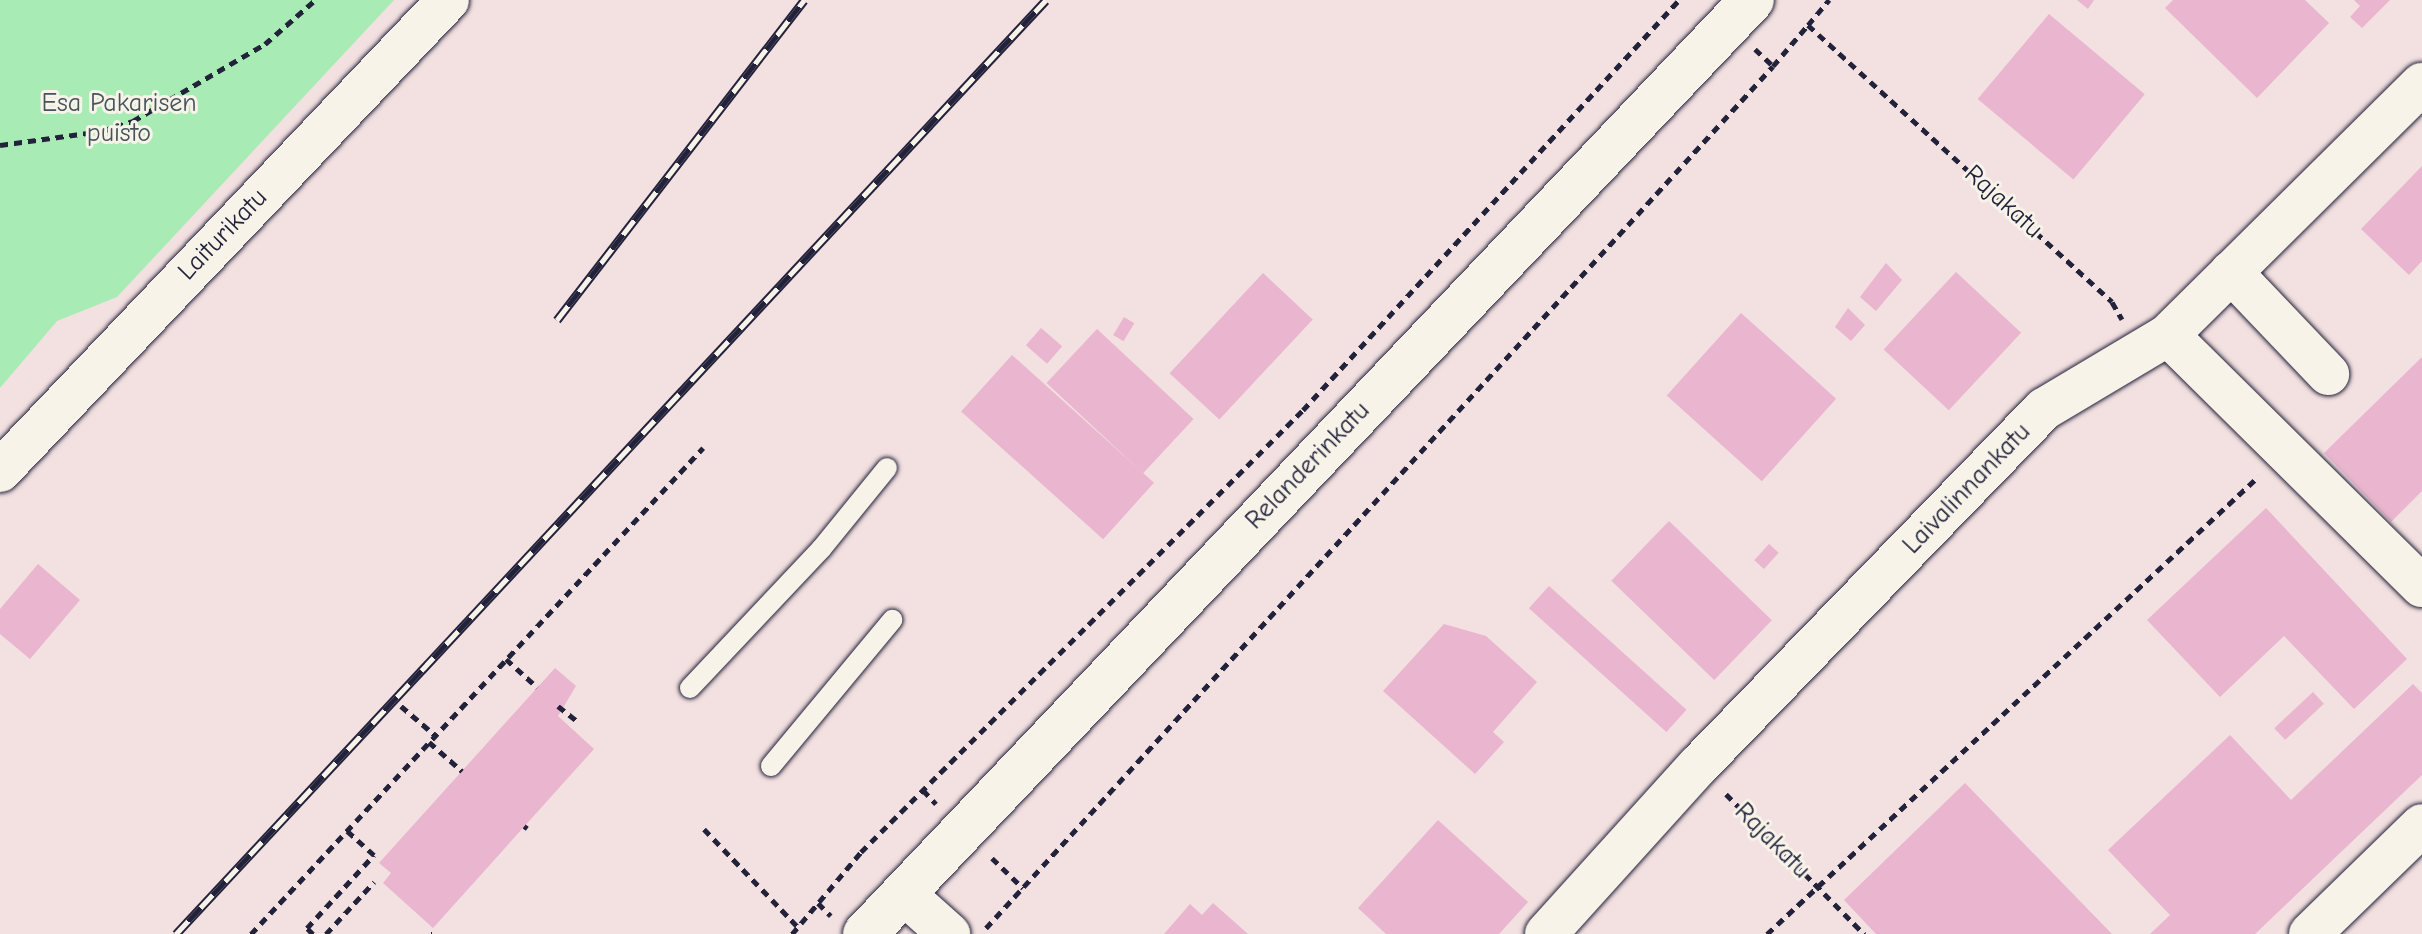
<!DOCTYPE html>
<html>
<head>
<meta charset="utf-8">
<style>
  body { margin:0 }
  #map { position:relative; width:2422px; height:934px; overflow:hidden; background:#f3e0e0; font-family:"Comic Neue",sans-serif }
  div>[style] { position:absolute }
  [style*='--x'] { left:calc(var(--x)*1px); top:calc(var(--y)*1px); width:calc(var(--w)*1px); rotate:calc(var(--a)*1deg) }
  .green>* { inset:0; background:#a8ebb5 }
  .building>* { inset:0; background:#e9b5cf; transform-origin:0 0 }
  .path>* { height:5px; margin-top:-2.5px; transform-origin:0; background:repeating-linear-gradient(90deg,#22223b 0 8px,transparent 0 14px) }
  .roads { filter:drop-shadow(0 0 2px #22223b) drop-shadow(0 0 2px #22223b) }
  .lane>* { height:20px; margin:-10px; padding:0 10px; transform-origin:10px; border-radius:10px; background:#f7f3e8 }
  .street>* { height:42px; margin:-21px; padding:0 21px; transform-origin:21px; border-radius:21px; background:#f7f3e8 }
  .secondary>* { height:44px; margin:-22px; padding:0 22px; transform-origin:22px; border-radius:22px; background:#f7f3e8 }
  .rail>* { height:9px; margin-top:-4.5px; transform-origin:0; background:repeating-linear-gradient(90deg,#f7f3e8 0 18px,#22223b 0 36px); box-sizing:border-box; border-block:2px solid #22223b }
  span { translate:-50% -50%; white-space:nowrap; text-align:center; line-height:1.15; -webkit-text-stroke:6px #f7f3e8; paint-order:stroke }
  .park-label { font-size:26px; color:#44545a }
  .street-label { font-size:26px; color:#22223b }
</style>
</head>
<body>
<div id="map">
  <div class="green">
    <div style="clip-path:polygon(0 0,394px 0,117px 297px,57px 321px,0 388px)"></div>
  </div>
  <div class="building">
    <div style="clip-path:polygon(2077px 0,2094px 0,2088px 9px)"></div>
    <div style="clip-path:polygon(2173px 0,2305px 0,2329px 23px,2257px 98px,2165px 8px)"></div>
    <div style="clip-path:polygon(2354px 0,2390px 0,2362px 28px,2350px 17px,2360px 6px)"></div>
    <div style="left:2049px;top:14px;width:125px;height:111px;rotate:40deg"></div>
    <div style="clip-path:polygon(2422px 166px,2422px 261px,2409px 275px,2361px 229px)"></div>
    <div style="clip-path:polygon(1886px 263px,1902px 280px,1876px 311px,1860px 297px)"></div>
    <div style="left:1956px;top:272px;width:89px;height:106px;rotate:43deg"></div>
    <div style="left:1263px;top:273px;width:68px;height:137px;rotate:43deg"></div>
    <div style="clip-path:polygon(1848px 308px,1865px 325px,1851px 341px,1835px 327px)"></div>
    <div style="left:1741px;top:313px;width:128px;height:111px;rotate:42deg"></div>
    <div style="left:1124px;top:317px;width:12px;height:21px;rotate:31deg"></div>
    <div style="left:1041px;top:328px;width:28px;height:23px;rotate:41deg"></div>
    <div style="left:1097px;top:329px;width:132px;height:74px;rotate:43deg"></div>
    <div style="left:1012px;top:355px;width:191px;height:76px;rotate:42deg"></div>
    <div style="clip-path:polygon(2422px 357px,2422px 491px,2391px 522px,2324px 453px)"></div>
    <div style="clip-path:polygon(2266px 508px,2407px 659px,2354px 709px,2284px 636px,2220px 697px,2147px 620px)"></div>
    <div style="left:1669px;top:521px;width:143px;height:83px;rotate:44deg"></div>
    <div style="left:1769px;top:544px;width:13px;height:22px;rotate:42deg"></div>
    <div style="clip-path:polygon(38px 564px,80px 600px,30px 659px,0 634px,0 609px)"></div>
    <div style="left:1549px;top:586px;width:185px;height:30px;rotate:42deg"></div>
    <div style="clip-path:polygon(1444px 624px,1486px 636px,1537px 682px,1493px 732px,1504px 742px,1475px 774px,1383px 691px)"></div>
    <div style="clip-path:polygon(555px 668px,576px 686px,558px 716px,594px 749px,433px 928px,383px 883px,391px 873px,379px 863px)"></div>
    <div style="clip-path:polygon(2413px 684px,2422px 693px,2422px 775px,2341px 852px,2255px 934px,2150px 934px,2170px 915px,2108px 850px,2230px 735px,2291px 800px)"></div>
    <div style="left:2313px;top:692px;width:16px;height:53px;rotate:47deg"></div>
    <div style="clip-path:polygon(1965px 783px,2112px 934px,1876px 934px,1844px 900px)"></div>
    <div style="clip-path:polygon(1438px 820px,1528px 902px,1499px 934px,1386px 934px,1358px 908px)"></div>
    <div style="clip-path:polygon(1213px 903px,1248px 934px,1164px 934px,1190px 904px,1202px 915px)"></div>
  </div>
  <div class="path">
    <div style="--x:1808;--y:25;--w:33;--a:-50"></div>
    <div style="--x:1755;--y:49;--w:25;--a:43"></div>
    <div style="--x:1773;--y:66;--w:54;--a:-49.5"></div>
    <div style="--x:1808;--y:25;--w:411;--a:42.3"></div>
    <div style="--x:2112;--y:302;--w:20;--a:60"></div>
    <div style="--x:0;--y:145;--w:103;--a:-7.8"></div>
    <div style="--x:102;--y:131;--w:33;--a:-18"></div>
    <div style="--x:133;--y:121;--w:153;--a:-30.3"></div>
    <div style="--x:265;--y:44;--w:67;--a:-41.3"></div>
    <div style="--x:506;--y:659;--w:42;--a:42.1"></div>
    <div style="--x:401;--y:706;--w:45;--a:40.5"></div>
    <div style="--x:558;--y:706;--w:23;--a:38"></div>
    <div style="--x:429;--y:742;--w:44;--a:41.3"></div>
    <div style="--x:923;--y:790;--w:19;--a:47"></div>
    <div style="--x:1726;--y:794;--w:197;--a:45.4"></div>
    <div style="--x:524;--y:826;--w:4;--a:34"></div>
    <div style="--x:704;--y:829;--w:136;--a:46.2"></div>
    <div style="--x:992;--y:858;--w:43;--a:44.1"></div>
    <div style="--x:818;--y:903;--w:18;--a:45"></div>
    <div style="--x:986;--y:928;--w:1167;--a:-47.6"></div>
    <div style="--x:251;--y:934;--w:664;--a:-47.08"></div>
    <div style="--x:313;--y:934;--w:8;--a:-135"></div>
    <div style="--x:307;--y:928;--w:99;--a:-47.5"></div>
    <div style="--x:374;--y:855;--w:36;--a:-138"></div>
    <div style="--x:326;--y:934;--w:71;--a:-47.3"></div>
    <div style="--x:431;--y:934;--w:1;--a:0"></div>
    <div style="--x:792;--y:934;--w:107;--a:-49.9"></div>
    <div style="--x:861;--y:852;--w:625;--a:-45"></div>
    <div style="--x:1303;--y:410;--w:556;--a:-47.48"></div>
    <div style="--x:1767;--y:934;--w:672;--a:-42.95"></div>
  </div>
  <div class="roads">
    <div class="lane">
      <div style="--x:690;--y:688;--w:192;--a:-46.7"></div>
      <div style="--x:822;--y:548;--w:103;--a:-50.9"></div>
      <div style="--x:771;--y:766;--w:190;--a:-50.3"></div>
    </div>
    <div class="street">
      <div style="--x:2231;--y:272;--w:141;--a:46.4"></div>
      <div style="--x:2168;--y:335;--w:357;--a:44.7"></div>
      <div style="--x:0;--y:471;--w:650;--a:-46.43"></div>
      <div style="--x:903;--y:893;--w:62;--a:41.7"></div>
      <div style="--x:1546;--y:934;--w:227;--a:-47.9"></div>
      <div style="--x:1698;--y:766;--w:497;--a:-45.9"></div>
      <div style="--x:2044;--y:409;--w:144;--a:-30.8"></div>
      <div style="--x:2168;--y:335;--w:357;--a:-44.7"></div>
      <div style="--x:2310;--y:934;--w:156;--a:-44.2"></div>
    </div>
    <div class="secondary">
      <div style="--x:865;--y:934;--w:1288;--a:-46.48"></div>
    </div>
  </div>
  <div class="rail">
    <div style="--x:557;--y:320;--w:404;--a:-52.3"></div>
    <div style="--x:176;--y:934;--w:1276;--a:-47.03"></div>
  </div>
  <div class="park-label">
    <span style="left:119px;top:119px">Esa Pakarisen<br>puisto</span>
  </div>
  <div class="street-label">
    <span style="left:2003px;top:202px;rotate:42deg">Rajakatu</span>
    <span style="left:223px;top:235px;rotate:-46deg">Laiturikatu</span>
    <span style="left:1308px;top:466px;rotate:-46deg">Relanderinkatu</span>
    <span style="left:1967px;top:489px;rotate:-46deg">Laivalinnankatu</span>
    <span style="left:1772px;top:841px;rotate:45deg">Rajakatu</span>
  </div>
</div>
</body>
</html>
